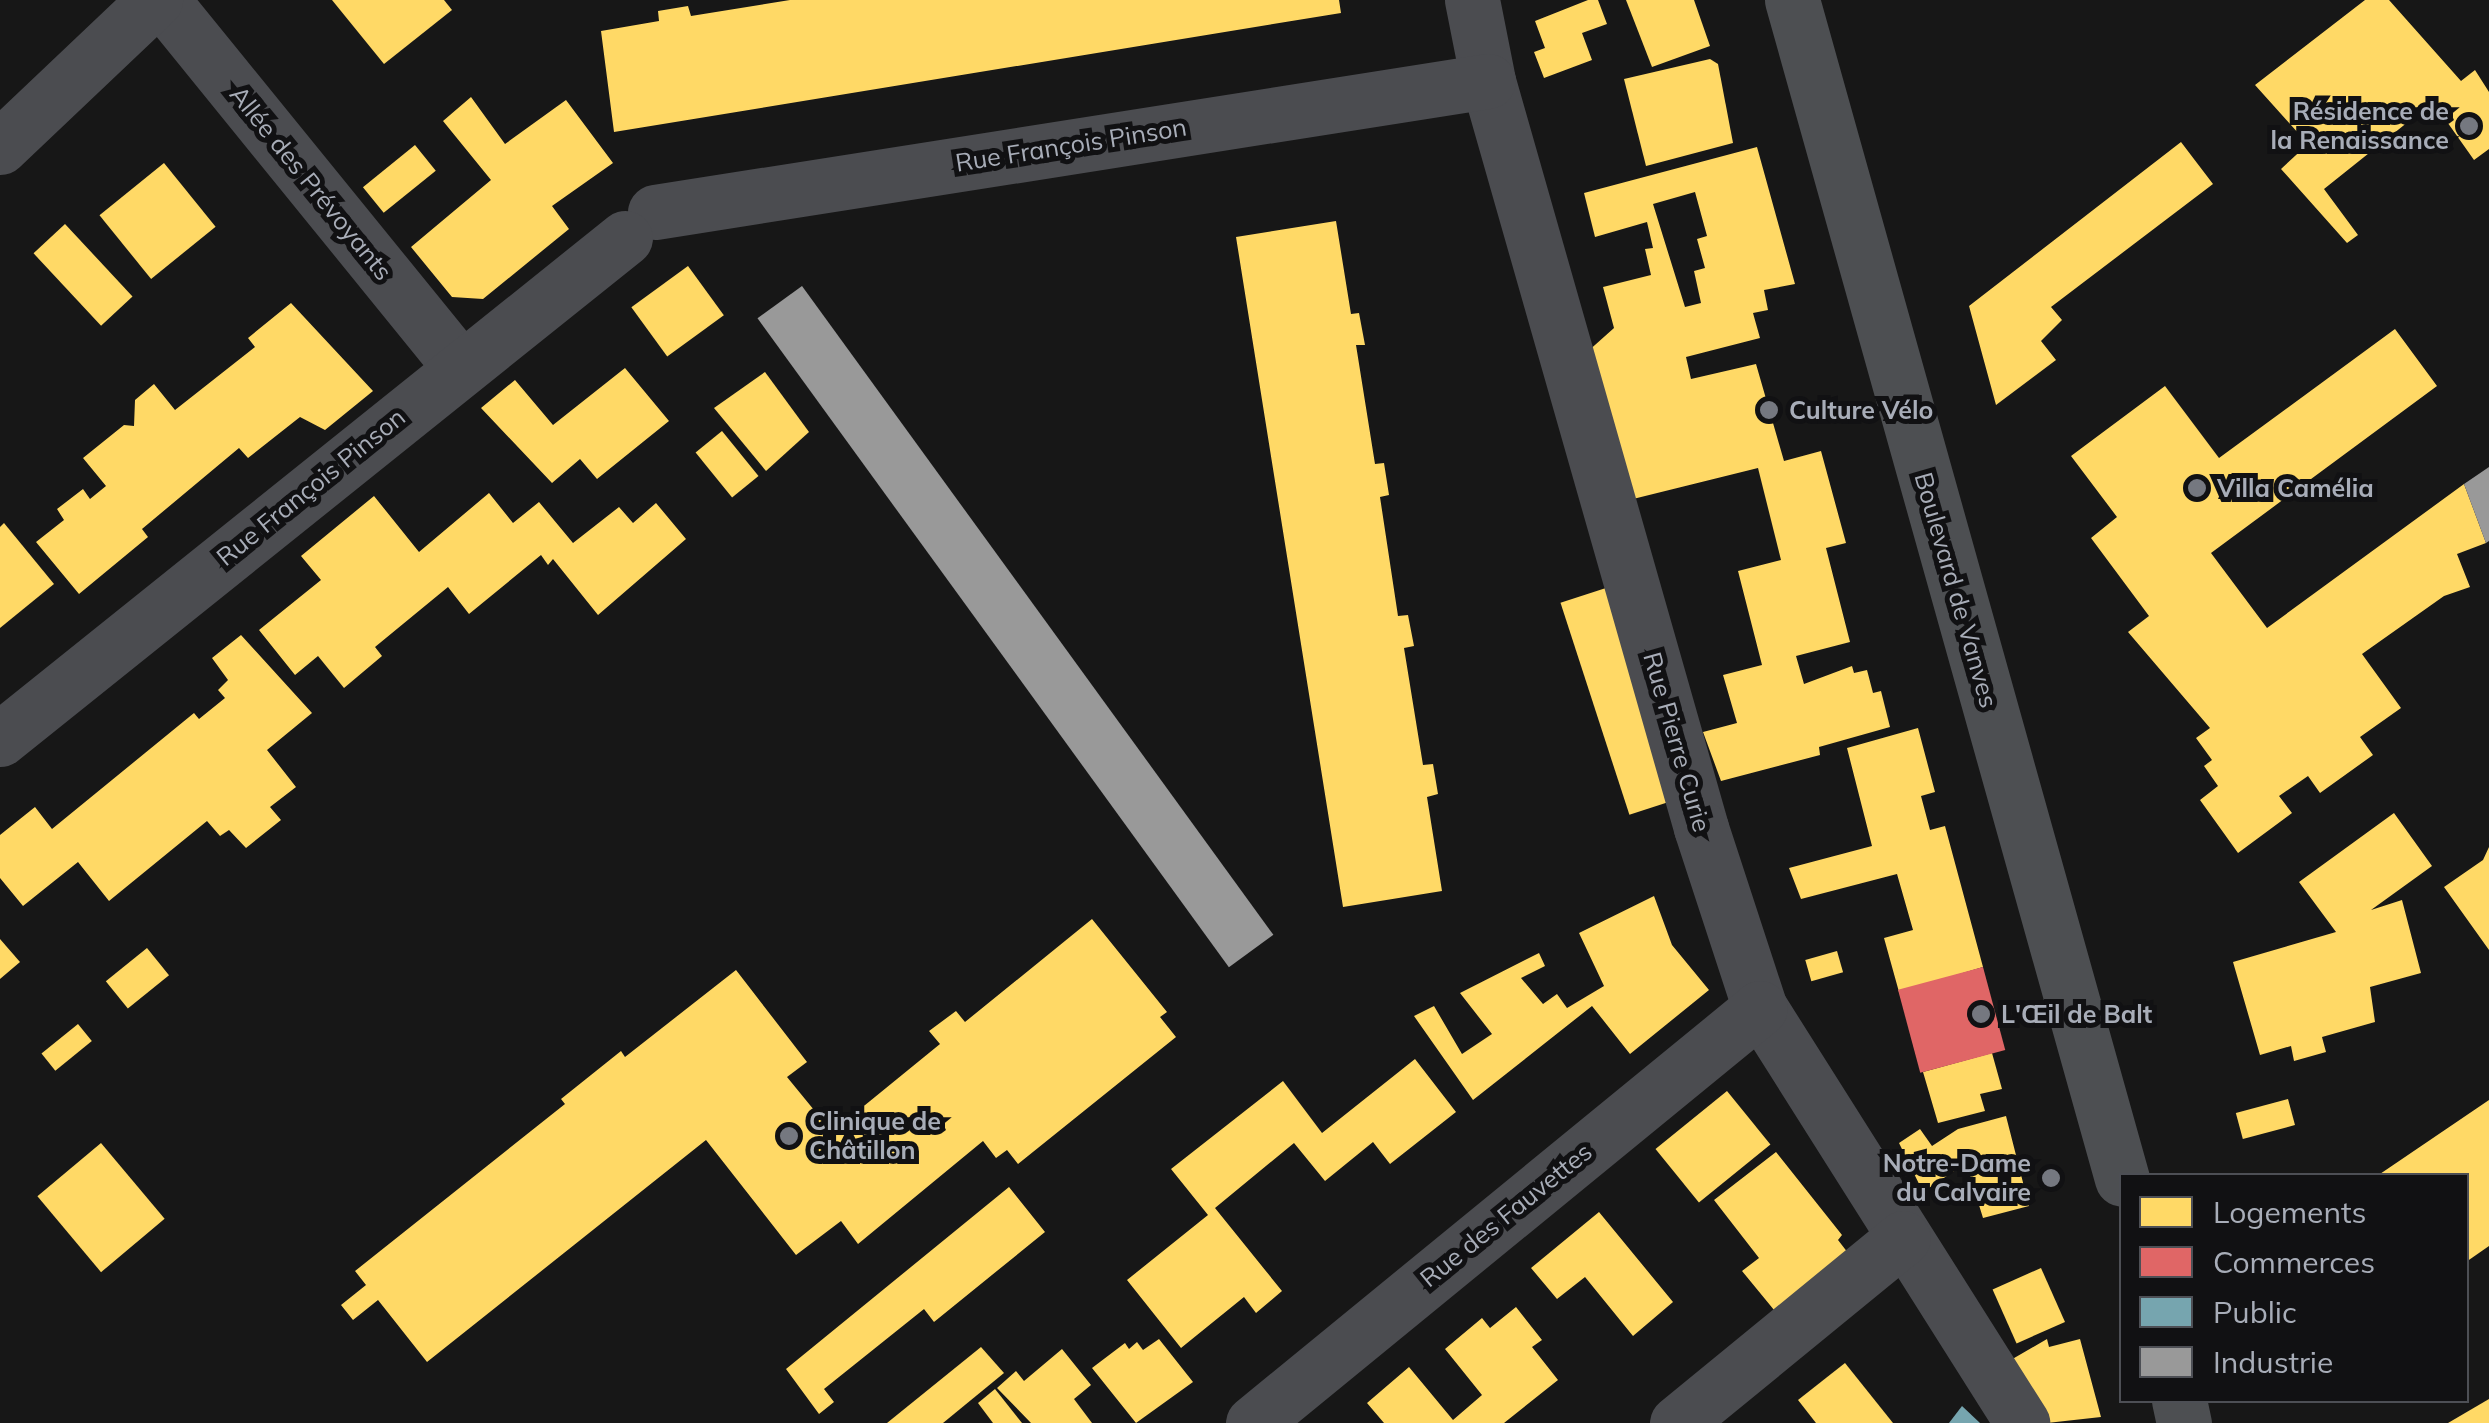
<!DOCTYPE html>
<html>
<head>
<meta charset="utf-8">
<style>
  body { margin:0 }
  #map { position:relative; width:2489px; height:1423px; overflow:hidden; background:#171717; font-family:Mulish,sans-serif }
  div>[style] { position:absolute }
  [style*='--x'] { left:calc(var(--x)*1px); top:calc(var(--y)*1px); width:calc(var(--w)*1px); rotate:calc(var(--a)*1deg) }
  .homes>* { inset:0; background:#ffd966; transform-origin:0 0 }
  .shops>* { inset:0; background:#e06666; transform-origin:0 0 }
  .public>* { inset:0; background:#76a5af }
  .industry>* { inset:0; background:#999; transform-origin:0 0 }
  .minor>* { height:55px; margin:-27.5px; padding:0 27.5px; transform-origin:27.5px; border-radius:27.5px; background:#4b4c50 }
  .major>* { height:55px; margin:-27.5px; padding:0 27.5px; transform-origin:27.5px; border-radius:27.5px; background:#4d4f52 }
  .dots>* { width:28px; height:28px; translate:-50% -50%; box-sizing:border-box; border:5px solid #111113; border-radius:50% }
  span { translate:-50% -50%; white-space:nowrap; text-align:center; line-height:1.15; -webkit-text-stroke:10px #111113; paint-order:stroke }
  .poi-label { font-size:25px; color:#a8adb8; font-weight:700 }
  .right { translate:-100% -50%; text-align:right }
  .left { translate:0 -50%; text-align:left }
  .street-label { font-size:25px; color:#a8adb8 }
  .legend { position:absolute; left:2119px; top:1173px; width:350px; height:230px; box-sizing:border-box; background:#111113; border:2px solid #4d4f55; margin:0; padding:12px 18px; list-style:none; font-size:30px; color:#a8adb8 }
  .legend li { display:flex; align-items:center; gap:20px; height:50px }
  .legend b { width:50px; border:2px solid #4d4f55 }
</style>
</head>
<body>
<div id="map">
  <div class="homes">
    <div style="clip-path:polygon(332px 0,444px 0,452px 10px,384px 64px)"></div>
    <div style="clip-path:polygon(790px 0,1339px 0,1341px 13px,614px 132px,601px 31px,659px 21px,658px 11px,688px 6px,691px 16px)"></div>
    <div style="clip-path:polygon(1588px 0,1598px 0,1607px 24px,1582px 33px,1592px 60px,1544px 78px,1534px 52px,1545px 48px,1535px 21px)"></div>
    <div style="clip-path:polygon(1626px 0,1694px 0,1710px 46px,1652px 67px)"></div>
    <div style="clip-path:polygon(2365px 0,2389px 0,2461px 81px,2475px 70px,2489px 92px,2489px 149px,2474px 160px,2433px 102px,2324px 189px,2358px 235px,2347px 243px,2281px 169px,2308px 144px,2255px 85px)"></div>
    <div style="clip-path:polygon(1710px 59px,1718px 64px,1733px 143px,1646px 166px,1624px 79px)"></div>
    <div style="clip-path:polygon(471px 97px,505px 144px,566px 100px,613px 163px,552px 206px,569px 229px,483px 299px,452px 297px,411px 247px,491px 180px,443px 121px)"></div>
    <div style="clip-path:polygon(2181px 142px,2213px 184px,2051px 307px,2062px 320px,2041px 341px,2056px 360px,1996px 405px,1969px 306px)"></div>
    <div style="left:415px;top:145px;width:33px;height:67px;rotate:51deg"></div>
    <div style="clip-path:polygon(evenodd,1757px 147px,1795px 284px,1764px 290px,1768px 310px,1753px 313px,1760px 338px,1686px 357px,1691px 379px,1756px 364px,1784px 461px,1821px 451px,1846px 543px,1826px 548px,1850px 642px,1796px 656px,1804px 684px,1852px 666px,1854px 673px,1867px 670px,1873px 693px,1881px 691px,1890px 727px,1819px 747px,1820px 755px,1721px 781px,1703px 732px,1737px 723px,1723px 675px,1762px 665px,1738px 571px,1781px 560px,1758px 468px,1629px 500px,1586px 353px,1614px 328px,1603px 287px,1651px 275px,1645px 249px,1653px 248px,1647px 222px,1595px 237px,1584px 193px,1757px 147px,1695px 192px,1707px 236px,1697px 239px,1705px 268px,1694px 271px,1701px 303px,1685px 307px,1653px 204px,1695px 192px)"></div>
    <div style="left:164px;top:163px;width:82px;height:83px;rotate:51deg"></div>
    <div style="clip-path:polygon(1336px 221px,1351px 314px,1359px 313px,1365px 345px,1356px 345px,1375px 464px,1384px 463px,1389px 495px,1380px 497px,1398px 616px,1408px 615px,1414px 646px,1404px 648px,1423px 765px,1433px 764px,1438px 794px,1427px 797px,1442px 891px,1343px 907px,1236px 237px)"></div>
    <div style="left:65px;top:224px;width:99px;height:43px;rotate:47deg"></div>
    <div style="left:688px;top:266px;width:61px;height:70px;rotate:54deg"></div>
    <div style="clip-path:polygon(291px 303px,373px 391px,325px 430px,300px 417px,248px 458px,239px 448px,142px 529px,148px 537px,79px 594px,36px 542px,64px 520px,57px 509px,83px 489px,90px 499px,106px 486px,83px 458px,124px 425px,134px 426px,135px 400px,154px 384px,175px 410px,255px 347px,248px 338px)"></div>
    <div style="clip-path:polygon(2395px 329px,2437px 386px,2211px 553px,2267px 628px,2464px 484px,2486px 543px,2457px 554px,2470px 587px,2444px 596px,2362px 654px,2401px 708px,2360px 737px,2373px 755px,2320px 793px,2308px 776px,2279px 796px,2292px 813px,2238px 853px,2200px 800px,2218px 786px,2204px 766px,2212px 760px,2196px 738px,2210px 728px,2128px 632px,2149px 616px,2091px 538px,2117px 517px,2071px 456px,2165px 386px,2219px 458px)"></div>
    <div style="clip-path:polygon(625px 368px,669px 421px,597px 479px,580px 459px,552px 483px,481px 408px,515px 380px,553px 425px)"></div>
    <div style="clip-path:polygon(765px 372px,809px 432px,766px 471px,714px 408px)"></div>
    <div style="left:722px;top:431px;width:58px;height:34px;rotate:51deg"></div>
    <div style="clip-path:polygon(489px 493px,513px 523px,539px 502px,573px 543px,619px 507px,633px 523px,656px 503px,686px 539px,598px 615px,553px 559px,548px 565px,541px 555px,469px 614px,448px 587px,375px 647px,382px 656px,344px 688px,318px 656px,295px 675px,259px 630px,321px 580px,301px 556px,374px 496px,419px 552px)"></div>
    <div style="clip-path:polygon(4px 523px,54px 584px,0 628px,0 527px)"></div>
    <div style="left:1609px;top:587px;width:223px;height:51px;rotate:72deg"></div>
    <div style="clip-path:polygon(241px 635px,312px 713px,267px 750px,296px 787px,270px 807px,281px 820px,246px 848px,229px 830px,220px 836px,207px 821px,109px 901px,78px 862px,23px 906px,0 878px,0 835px,35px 807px,52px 829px,194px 713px,199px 719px,225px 698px,218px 690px,228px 680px,212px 658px)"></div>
    <div style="clip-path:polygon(1918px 728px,1935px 792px,1921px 796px,1930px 830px,1945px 826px,1983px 967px,1899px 992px,1884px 938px,1913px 930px,1897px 874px,1801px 899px,1789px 868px,1872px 846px,1847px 748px)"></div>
    <div style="clip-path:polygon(2394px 813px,2432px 866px,2371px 910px,2402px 900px,2421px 973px,2370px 987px,2375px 1022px,2322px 1037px,2326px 1052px,2294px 1061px,2291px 1046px,2260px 1055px,2233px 962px,2336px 932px,2299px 882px)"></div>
    <div style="clip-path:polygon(2489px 847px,2489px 950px,2444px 887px,2483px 860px)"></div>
    <div style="clip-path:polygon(1654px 896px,1672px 945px,1709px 990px,1630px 1054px,1592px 1006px,1473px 1100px,1414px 1016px,1434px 1006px,1462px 1054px,1492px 1034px,1460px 993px,1539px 953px,1545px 966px,1521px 978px,1543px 1004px,1557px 994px,1567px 1008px,1604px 986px,1579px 933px)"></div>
    <div style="clip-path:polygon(1092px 919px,1167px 1012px,1160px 1017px,1176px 1037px,1018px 1164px,1007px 1150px,996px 1158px,983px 1141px,858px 1244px,841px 1221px,796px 1255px,706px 1140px,427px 1362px,378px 1300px,353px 1320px,341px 1305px,366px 1285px,355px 1271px,565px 1104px,561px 1099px,621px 1051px,625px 1057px,736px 970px,807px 1062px,787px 1077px,832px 1132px,940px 1044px,929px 1031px,956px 1011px,965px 1022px)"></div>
    <div style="clip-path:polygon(0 939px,20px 962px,0 979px)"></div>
    <div style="left:147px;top:948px;width:35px;height:53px;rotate:51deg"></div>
    <div style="left:1837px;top:951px;width:22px;height:33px;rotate:74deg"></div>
    <div style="left:78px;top:1024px;width:22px;height:47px;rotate:51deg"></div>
    <div style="clip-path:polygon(1992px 1053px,2002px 1089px,1980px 1094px,1985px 1111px,1938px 1123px,1923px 1072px)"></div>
    <div style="clip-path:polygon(1415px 1059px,1456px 1112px,1390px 1164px,1373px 1142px,1325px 1181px,1294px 1143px,1215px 1208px,1282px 1291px,1256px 1313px,1244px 1297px,1181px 1348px,1127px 1280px,1208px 1215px,1171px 1169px,1283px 1081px,1322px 1133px)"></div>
    <div style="left:1727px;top:1091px;width:69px;height:92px;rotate:51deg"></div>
    <div style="left:2288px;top:1099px;width:27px;height:54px;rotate:75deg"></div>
    <div style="clip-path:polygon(2489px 1100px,2489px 1246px,2466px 1262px,2466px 1176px,2377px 1176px)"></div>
    <div style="clip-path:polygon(2006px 1116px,2029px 1206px,1983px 1218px,1966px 1163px,1923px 1192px,1899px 1143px,1920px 1129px,1932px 1146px,1958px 1129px)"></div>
    <div style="left:101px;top:1143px;width:99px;height:83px;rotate:50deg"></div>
    <div style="clip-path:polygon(1776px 1152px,1842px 1235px,1838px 1240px,1855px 1262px,1783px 1321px,1742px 1271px,1759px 1258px,1714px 1200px)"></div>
    <div style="clip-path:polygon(1009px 1187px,1045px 1232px,934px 1322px,924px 1309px,824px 1389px,834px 1402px,819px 1414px,786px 1369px)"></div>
    <div style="clip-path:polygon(1599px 1212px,1673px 1302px,1633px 1336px,1585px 1277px,1557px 1299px,1531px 1268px)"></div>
    <div style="left:2041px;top:1268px;width:59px;height:53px;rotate:66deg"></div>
    <div style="clip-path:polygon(1516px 1307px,1542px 1340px,1532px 1347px,1558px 1380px,1504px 1423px,1384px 1423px,1367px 1403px,1409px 1367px,1453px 1420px,1482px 1395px,1445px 1349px,1482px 1318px,1490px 1328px)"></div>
    <div style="clip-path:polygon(1159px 1339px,1193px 1382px,1136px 1423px,1092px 1368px,1125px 1343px,1129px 1349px,1137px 1342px,1143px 1350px)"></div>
    <div style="clip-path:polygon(2047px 1339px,2049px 1347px,2080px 1339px,2101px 1417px,2047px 1423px,2009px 1361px)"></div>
    <div style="clip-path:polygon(981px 1347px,1004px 1373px,943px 1423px,887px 1423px)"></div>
    <div style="clip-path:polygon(1062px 1349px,1091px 1385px,1074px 1399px,1092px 1423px,1031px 1423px,997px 1388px,1016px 1371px,1024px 1381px)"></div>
    <div style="clip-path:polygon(1845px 1363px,1893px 1423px,1816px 1423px,1798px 1400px)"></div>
    <div style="clip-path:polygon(995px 1389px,1022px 1423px,993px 1423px,978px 1403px)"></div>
    <div style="clip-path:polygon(2489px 1399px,2489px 1423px,2448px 1423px)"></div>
  </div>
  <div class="shops">
    <div style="left:1983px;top:967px;width:86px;height:88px;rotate:75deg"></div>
  </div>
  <div class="public">
    <div style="clip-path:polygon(1962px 1406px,1980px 1423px,1949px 1423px)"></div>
  </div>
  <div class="industry">
    <div style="left:802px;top:286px;width:802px;height:55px;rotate:54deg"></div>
    <div style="clip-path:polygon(2489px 467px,2489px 541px,2486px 543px,2464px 484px)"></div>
  </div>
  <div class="minor">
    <div style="--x:162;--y:0;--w:473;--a:50.9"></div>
    <div style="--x:1472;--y:0;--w:83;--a:78.8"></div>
    <div style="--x:1488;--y:81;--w:777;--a:74.08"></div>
    <div style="--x:1701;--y:828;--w:189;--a:71.9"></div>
    <div style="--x:1760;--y:1008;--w:491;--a:57.7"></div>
    <div style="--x:0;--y:147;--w:214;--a:-43.5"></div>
    <div style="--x:655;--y:212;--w:843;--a:-8.94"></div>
    <div style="--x:0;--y:739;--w:801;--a:-38.72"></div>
    <div style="--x:1253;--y:1423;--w:655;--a:-39.3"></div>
    <div style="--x:1677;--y:1423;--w:292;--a:-39.3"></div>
  </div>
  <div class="major">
    <div style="--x:1792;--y:0;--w:1224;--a:74.36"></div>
    <div style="--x:2179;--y:1400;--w:24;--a:78"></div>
  </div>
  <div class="dots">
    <div style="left:2469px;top:126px;background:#757880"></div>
    <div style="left:1769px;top:410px;background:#757880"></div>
    <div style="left:2197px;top:488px;background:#757880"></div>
    <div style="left:1981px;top:1014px;background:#757880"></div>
    <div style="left:789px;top:1136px;background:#757880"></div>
    <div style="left:2051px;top:1178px;background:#757880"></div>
  </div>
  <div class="poi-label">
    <span class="right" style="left:2449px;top:126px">Résidence de<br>la Renaissance</span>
    <span class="left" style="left:1789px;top:410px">Culture Vélo</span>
    <span class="left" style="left:2217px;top:488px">Villa Camélia</span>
    <span class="left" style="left:2001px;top:1014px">L'Œil de Balt</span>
    <span class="left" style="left:809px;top:1136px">Clinique de<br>Châtillon</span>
    <span class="right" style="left:2031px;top:1178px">Notre-Dame<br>du Calvaire</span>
  </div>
  <div class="street-label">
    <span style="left:1071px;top:145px;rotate:-9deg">Rue François Pinson</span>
    <span style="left:311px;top:183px;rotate:51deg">Allée des Prévoyants</span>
    <span style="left:311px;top:487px;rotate:-39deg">Rue François Pinson</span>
    <span style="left:1956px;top:590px;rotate:74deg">Boulevard de Vanves</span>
    <span style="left:1677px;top:742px;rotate:74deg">Rue Pierre Curie</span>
    <span style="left:1506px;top:1215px;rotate:-39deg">Rue des Fauvettes</span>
  </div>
  <ul class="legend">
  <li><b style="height:28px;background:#ffd966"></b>Logements</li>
  <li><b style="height:28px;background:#e06666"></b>Commerces</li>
  <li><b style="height:28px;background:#76a5af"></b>Public</li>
  <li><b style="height:28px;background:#999"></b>Industrie</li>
  </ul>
</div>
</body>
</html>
